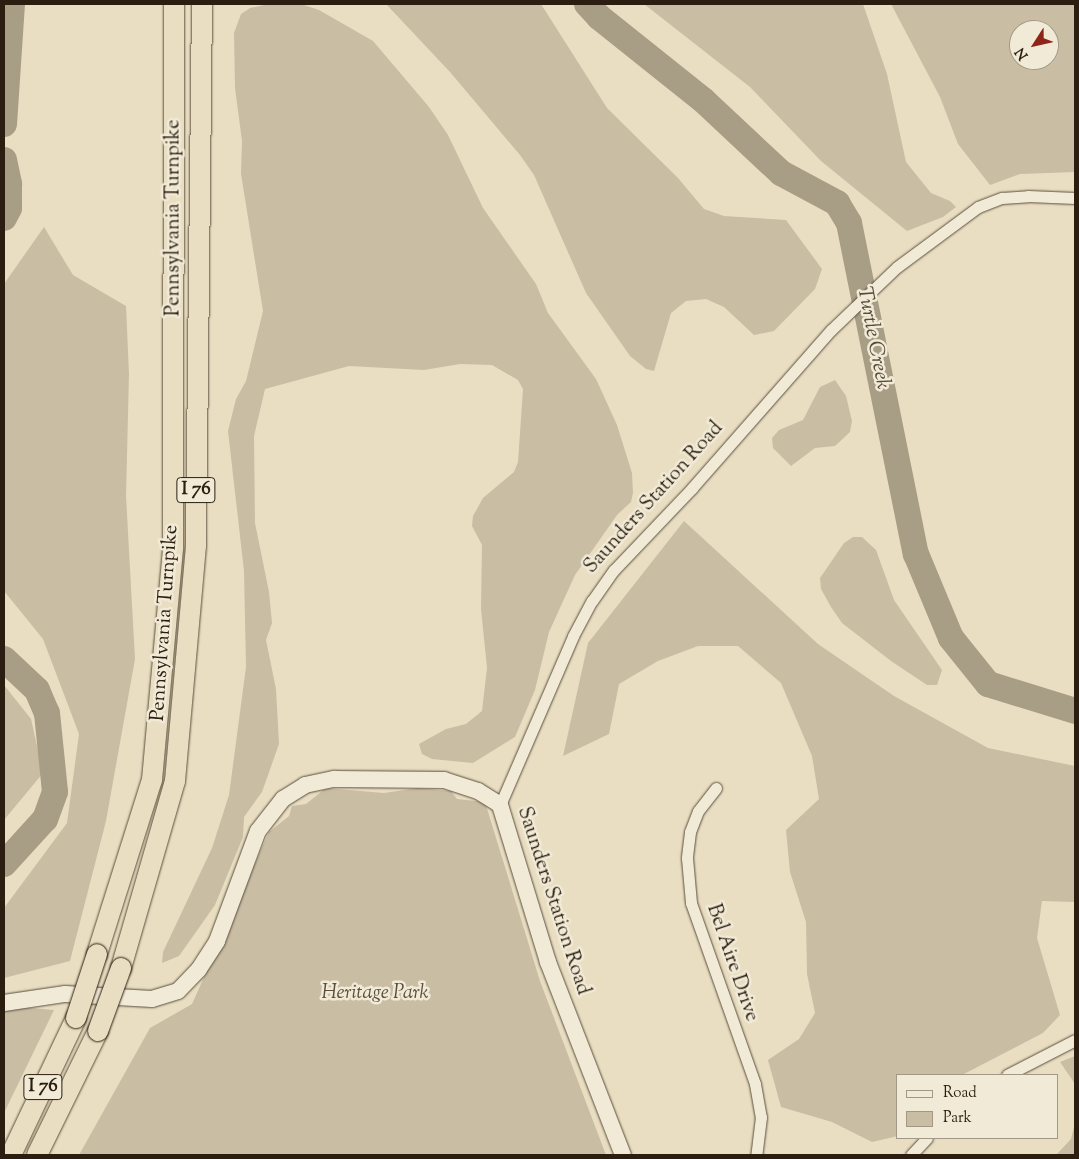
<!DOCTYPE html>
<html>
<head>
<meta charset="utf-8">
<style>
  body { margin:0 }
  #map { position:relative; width:1079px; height:1159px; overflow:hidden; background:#e9dec2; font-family:"Sorts Mill Goudy",serif }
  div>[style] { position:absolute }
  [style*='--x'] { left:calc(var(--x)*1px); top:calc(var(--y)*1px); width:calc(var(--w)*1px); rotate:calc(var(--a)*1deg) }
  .green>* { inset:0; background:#c9bda4 }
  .river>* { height:26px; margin:-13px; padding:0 13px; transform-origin:13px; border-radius:13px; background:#a89d85 }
  .roads { filter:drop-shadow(0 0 1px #5a4e3c) drop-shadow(0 0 1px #5a4e3c) }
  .street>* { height:11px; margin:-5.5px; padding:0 5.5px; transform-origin:5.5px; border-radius:5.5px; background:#f1ead7 }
  .secondary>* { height:16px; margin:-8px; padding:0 8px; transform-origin:8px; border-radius:8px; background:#f1ead7 }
  .highway>* { height:20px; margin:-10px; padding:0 10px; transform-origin:10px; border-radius:10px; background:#e9dec2 }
  .bridges { filter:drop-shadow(0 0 1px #2b1e10) drop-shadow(0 0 1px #2b1e10) }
  .highway-bridge>* { height:20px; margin:-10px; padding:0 10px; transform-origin:10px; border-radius:10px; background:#e9dec2 }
  span { translate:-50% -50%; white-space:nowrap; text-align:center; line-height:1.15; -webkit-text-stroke:5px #f1ead7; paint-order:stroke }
  .shield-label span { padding:1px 4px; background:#f1ead7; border:1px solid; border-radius:4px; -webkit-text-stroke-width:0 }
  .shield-label { font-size:19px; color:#2b1e10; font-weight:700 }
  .street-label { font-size:20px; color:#2b1e10 }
  .park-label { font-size:20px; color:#5a4e3c; font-style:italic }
  .water-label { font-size:21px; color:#574a39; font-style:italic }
  .frame { position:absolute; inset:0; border:5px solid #2b1e10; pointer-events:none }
  .legend { position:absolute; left:896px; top:1074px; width:162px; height:65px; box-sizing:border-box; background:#f1ead7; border:1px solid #a29887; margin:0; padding:6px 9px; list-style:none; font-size:15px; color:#2b1e10 }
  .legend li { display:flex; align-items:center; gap:10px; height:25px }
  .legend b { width:25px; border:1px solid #a29887 }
  .north { position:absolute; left:1009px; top:20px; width:50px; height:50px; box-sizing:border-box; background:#f1ead7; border:1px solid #a29887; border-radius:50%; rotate:235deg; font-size:14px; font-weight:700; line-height:20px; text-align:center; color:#2b1e10 }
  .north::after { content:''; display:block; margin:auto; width:18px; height:22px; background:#8f2418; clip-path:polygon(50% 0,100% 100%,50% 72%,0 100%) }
</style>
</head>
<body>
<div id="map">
  <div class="green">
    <div style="clip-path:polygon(269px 4px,301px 4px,319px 10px,373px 41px,429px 107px,448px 135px,483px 208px,536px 284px,548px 313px,596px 379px,617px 425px,632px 473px,633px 493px,631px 502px,617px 515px,575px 575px,549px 632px,535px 690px,515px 737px,473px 763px,432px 759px,422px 754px,419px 744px,446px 729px,466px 724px,482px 711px,487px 668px,481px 609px,482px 545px,472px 526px,473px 516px,483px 498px,514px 472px,518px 462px,523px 389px,518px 380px,492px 365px,460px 364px,424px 370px,349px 366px,265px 389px,254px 436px,255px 523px,269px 592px,272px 623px,266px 640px,276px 689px,279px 744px,262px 792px,244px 817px,243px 837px,215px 905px,179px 956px,162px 963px,163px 952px,212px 848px,229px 795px,246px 667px,244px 571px,228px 431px,236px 399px,246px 381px,263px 311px,241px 174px,242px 141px,235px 88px,234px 33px,241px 14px,250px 8px)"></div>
    <div style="clip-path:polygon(386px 4px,541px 4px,607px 108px,678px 178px,704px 209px,724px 216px,786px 220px,822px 269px,815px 289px,774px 331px,754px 335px,724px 307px,706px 299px,686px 301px,671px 313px,654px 371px,646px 369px,630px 356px,586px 293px,534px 175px,520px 155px,450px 72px)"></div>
    <div style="clip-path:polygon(644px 4px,863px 4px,887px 74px,906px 162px,931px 193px,950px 201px,956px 207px,943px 217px,907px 231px,821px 161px,750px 87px)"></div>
    <div style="clip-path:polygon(evenodd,891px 4px,1075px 4px,1075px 172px,1020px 174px,990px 185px,958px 144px,940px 97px,891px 4px,1019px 30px,1049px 30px,1049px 60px,1019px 60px,1019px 30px)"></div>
    <div style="clip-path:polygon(44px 227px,73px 275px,126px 306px,129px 374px,126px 496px,135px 659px,106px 821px,70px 961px,4px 978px,4px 908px,67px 823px,79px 734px,43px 639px,4px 591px,4px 284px)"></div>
    <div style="clip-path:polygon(835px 380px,846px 396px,852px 421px,850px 432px,835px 446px,815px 448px,791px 466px,773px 448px,772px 438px,779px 430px,803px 420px,820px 387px)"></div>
    <div style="clip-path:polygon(684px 521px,818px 644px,894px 696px,988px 748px,1075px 766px,1075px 902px,1042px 901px,1037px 938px,1060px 1015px,1043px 1033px,962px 1075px,898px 1075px,898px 1136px,872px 1142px,832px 1122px,781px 1107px,768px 1060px,799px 1039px,815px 1013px,807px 974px,806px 922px,790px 872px,786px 830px,819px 799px,812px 756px,781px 683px,738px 646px,698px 646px,658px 661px,619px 684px,609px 734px,563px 756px,588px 643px)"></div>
    <div style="clip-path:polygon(853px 537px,862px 537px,876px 550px,894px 600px,942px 670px,937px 685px,927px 685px,891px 661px,842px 623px,831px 607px,821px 589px,820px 578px,844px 543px)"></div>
    <div style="clip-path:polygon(4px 685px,31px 719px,43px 773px,4px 820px)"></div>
    <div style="clip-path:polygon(326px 788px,384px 793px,418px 788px,451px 791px,457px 799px,485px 802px,540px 981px,606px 1155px,79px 1155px,150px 1028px,192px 1004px,269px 832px,289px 816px,292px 806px,306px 804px)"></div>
    <div style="clip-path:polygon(19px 1007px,54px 1010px,4px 1113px,4px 1010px)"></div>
    <div style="clip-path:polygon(1075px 1056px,1075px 1084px,1060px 1062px)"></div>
    <div style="clip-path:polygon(1075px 1123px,1075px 1155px,1056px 1155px,1071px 1139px)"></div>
  </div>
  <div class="river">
    <div style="--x:587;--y:4;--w:18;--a:47"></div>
    <div style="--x:599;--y:17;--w:133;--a:38.6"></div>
    <div style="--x:703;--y:100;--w:107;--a:43.1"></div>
    <div style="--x:781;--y:173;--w:64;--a:28.2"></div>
    <div style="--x:837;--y:203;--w:23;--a:59"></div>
    <div style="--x:849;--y:223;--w:338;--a:78.6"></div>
    <div style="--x:916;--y:554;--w:91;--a:67.4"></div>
    <div style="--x:951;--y:638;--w:59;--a:51.2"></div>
    <div style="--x:988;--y:684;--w:91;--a:17.2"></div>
    <div style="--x:4;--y:124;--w:120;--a:-86.2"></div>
    <div style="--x:4;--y:160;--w:25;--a:78"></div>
    <div style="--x:9;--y:184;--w:24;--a:90"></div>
    <div style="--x:9;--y:208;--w:11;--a:117"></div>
    <div style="--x:4;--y:659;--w:45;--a:43.2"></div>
    <div style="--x:37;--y:690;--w:25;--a:67"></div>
    <div style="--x:47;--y:713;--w:79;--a:84.2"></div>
    <div style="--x:55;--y:792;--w:29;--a:110"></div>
    <div style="--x:45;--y:819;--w:61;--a:132.3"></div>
  </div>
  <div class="roads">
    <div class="street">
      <div style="--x:716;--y:788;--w:29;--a:128"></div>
      <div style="--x:698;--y:811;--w:22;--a:111"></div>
      <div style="--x:690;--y:832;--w:26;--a:97"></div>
      <div style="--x:687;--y:858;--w:45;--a:84.9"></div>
      <div style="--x:691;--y:903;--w:192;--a:70.5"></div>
      <div style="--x:755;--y:1084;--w:34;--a:80"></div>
      <div style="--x:761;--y:1117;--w:38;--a:97"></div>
      <div style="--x:500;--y:805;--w:184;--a:-66.6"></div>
      <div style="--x:573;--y:636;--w:40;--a:-62"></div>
      <div style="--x:592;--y:601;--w:38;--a:-55"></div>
      <div style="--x:614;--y:570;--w:113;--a:-46.4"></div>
      <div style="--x:692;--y:488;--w:210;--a:-48.7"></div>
      <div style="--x:831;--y:330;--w:91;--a:-43.7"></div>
      <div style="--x:897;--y:267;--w:101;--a:-36.5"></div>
      <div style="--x:978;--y:207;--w:26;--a:-21"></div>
      <div style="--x:1002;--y:198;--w:26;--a:-4"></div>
      <div style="--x:1028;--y:196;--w:47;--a:2.4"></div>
      <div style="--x:1007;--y:1075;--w:76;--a:-27.2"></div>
      <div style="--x:911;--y:1155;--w:23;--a:-47"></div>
    </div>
    <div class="secondary">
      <div style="--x:4;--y:1003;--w:62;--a:-8.4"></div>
      <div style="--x:65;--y:994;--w:87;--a:3.3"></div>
      <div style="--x:152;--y:999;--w:27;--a:-17"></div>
      <div style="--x:178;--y:991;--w:30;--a:-46"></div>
      <div style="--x:199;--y:969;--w:33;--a:-57"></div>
      <div style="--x:217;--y:941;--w:117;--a:-69.6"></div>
      <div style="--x:258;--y:831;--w:41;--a:-52"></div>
      <div style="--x:283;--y:799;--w:26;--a:-32"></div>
      <div style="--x:305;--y:785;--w:30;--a:-12"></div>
      <div style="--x:334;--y:779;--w:110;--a:0.5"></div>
      <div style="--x:444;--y:780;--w:36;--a:18"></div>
      <div style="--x:478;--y:791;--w:26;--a:32"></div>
      <div style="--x:500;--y:805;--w:164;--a:73"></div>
      <div style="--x:548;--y:962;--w:207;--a:68.8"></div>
    </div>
    <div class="highway">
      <div style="--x:97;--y:954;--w:182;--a:-72.5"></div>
      <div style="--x:152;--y:780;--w:234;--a:-84.8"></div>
      <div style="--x:173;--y:547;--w:543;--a:-89.89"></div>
      <div style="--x:121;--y:968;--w:195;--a:-73.9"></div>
      <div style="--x:175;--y:781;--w:236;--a:-84.9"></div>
      <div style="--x:196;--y:546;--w:542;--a:-89.37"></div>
      <div style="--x:11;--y:1155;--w:152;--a:-64.6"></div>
      <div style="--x:37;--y:1155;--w:138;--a:-63.8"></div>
    </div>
  </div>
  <div class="bridges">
    <div class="highway-bridge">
      <div style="--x:76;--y:1018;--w:67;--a:-71.8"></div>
      <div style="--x:98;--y:1031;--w:67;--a:-69.9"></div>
    </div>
  </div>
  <div class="shield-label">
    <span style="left:196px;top:490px">I 76</span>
    <span style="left:43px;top:1087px">I 76</span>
  </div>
  <div class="street-label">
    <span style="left:174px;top:218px;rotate:-90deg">Pennsylvania Turnpike</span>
    <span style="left:654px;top:498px;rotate:-48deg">Saunders Station Road</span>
    <span style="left:165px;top:623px;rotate:-86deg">Pennsylvania Turnpike</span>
    <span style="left:553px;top:901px;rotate:72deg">Saunders Station Road</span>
    <span style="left:732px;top:963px;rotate:71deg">Bel Aire Drive</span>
  </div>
  <div class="park-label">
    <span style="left:375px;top:993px">Heritage Park</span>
  </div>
  <div class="water-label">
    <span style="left:873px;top:338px;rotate:79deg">Turtle Creek</span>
  </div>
  <div class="frame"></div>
  <ul class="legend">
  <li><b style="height:6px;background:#f1ead7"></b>Road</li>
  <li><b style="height:14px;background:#c9bda4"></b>Park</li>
  </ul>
  <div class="north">N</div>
</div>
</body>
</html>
